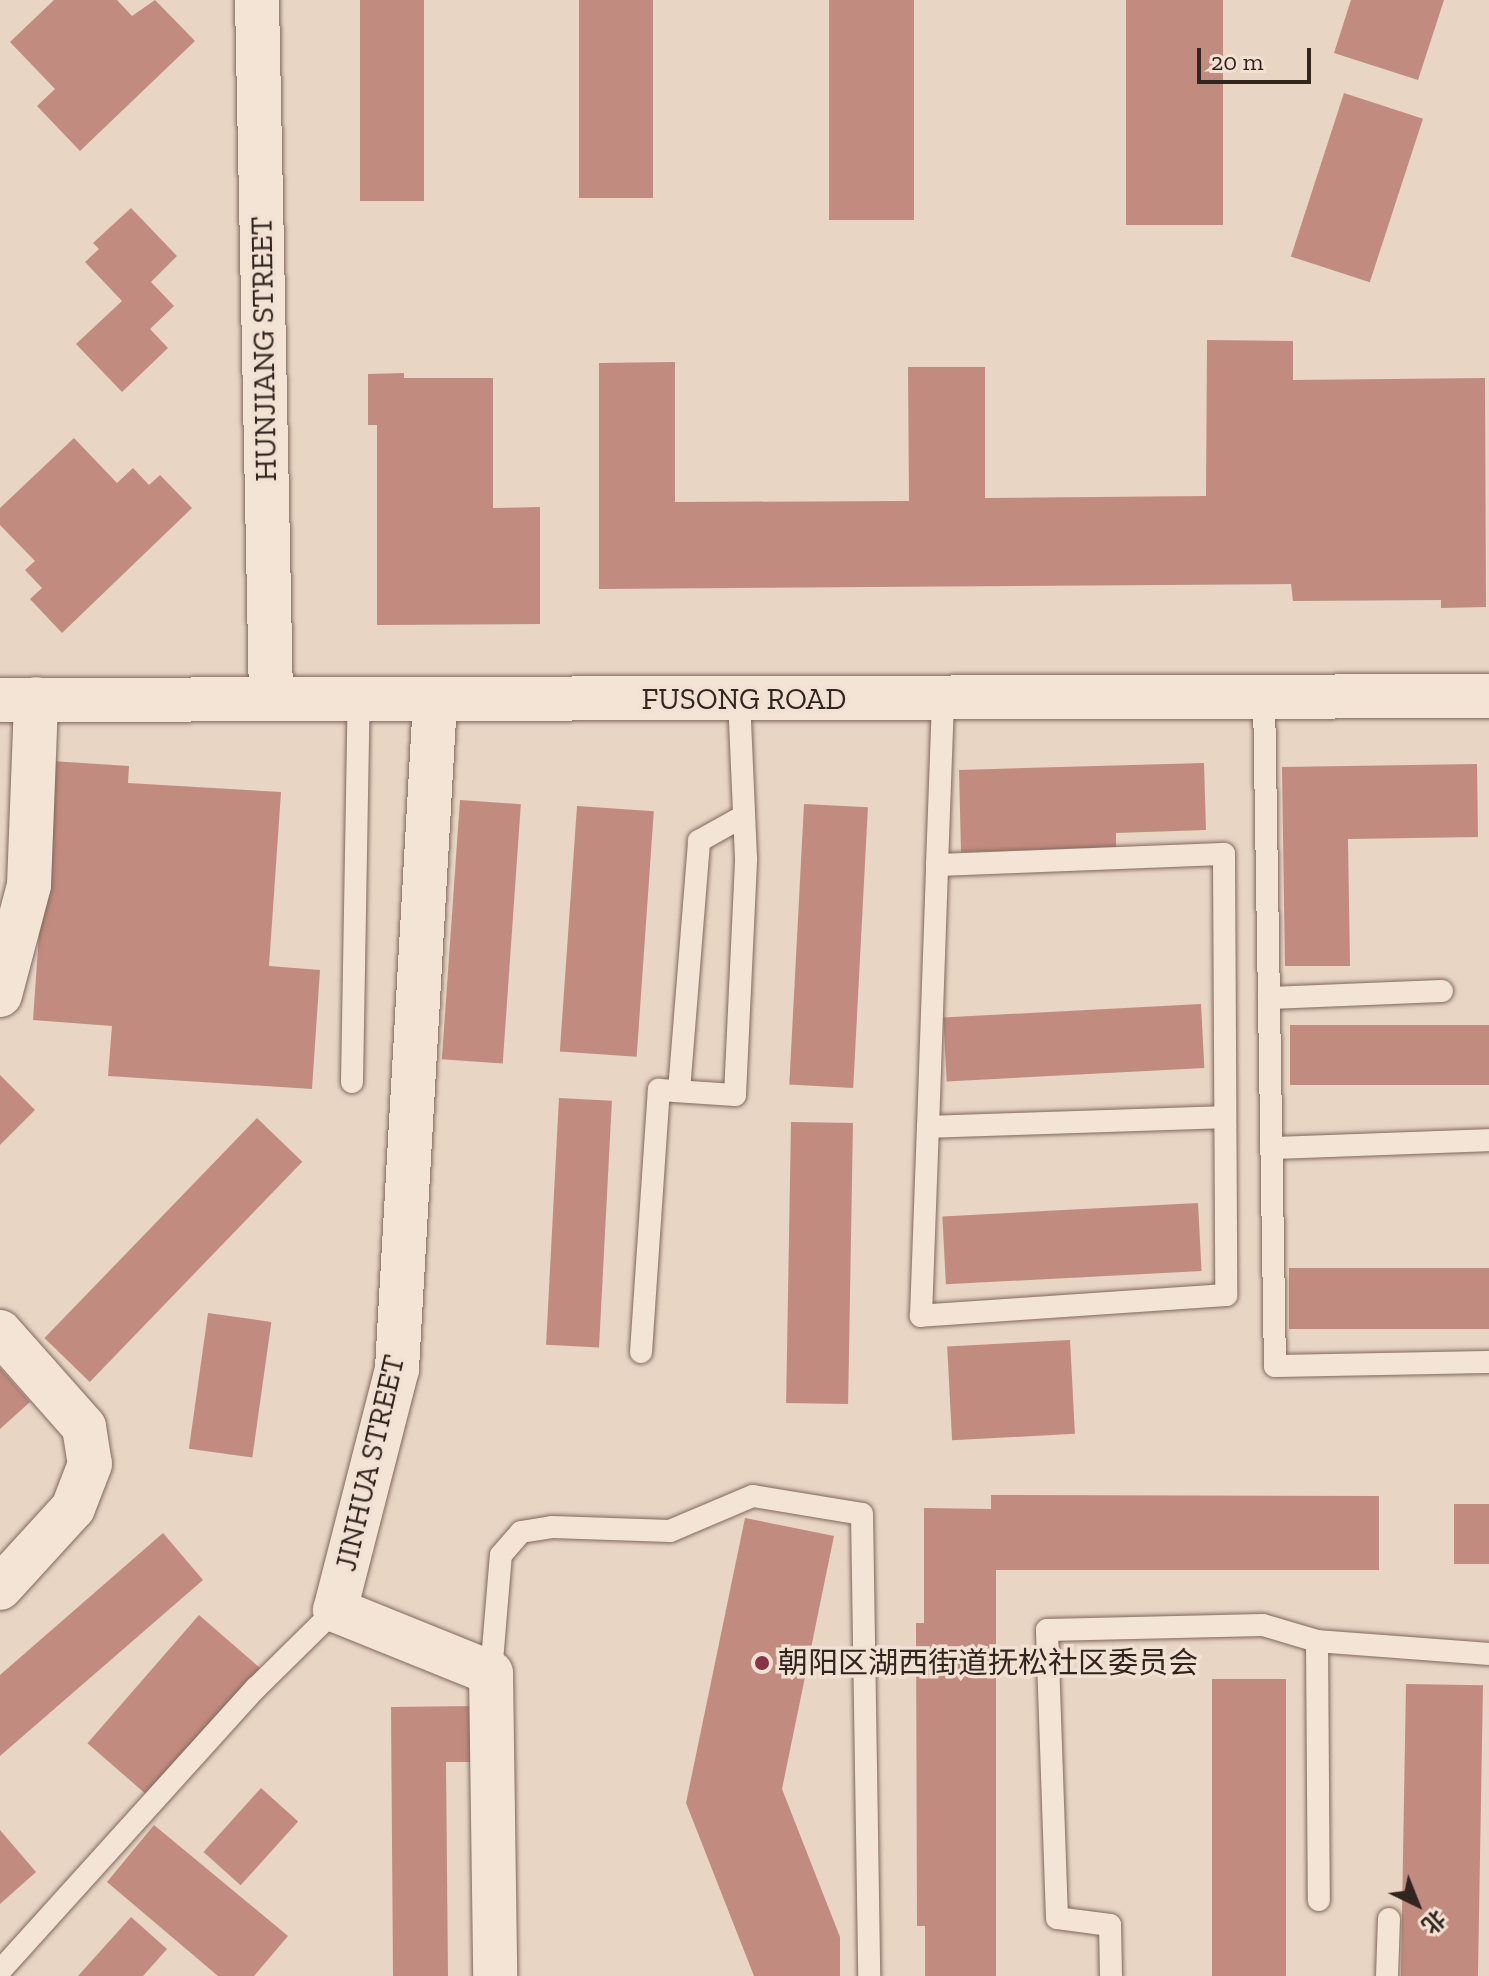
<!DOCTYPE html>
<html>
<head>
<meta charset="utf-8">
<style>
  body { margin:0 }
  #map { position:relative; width:1489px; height:1976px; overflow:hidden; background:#e8d5c4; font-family:"Zilla Slab","Noto Sans SC",serif }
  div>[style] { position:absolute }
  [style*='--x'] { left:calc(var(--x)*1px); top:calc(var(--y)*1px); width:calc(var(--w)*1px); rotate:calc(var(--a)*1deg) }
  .building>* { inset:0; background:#c28b7f; transform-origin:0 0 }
  .roads { filter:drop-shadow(0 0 2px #80685d) drop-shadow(0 0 2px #80685d) }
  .lane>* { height:22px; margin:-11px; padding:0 11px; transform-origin:11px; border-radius:11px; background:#f4e4d6 }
  .street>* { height:44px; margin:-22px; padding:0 22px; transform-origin:22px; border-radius:22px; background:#f4e4d6 }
  .secondary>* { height:44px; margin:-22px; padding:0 22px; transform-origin:22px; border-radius:22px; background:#f4e4d6 }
  .dots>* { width:22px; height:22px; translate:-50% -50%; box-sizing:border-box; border:4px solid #f0e1d3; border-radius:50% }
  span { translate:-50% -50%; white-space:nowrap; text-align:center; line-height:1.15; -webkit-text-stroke:7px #f0e1d3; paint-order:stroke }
  .street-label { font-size:30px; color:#32241f }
  .poi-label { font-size:30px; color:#32241f }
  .left { translate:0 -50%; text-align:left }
  .north { position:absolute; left:1377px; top:1864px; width:80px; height:80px; -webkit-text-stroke:6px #f0e1d3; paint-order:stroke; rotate:137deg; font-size:22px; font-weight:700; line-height:32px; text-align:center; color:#32241f }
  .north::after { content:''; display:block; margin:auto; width:28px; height:36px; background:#32241f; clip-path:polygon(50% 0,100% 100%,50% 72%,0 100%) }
  .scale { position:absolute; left:1197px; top:48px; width:114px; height:36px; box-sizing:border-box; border:4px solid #32241f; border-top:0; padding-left:10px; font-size:24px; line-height:28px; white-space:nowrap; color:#32241f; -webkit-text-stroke:6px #f0e1d3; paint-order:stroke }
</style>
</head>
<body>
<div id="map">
  <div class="building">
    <div style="clip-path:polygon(54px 0,117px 0,132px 16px,155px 0,195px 41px,80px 151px,37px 106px,55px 89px,10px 42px)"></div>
    <div style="left:360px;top:0;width:64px;height:201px"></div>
    <div style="left:579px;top:0;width:74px;height:198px"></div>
    <div style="left:829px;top:0;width:85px;height:220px"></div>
    <div style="left:1126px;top:0;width:97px;height:225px"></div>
    <div style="clip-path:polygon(1351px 0,1444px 0,1418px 80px,1334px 53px)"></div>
    <div style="left:1344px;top:93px;width:83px;height:172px;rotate:18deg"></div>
    <div style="clip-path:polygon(131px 208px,177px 256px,151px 282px,174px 306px,150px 329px,168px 348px,122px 392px,76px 344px,122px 301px,85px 262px,99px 249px,93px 243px)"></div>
    <div style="clip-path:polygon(1207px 340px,1293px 341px,1293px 380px,1485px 378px,1486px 607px,1441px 608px,1441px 600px,1293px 601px,1291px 584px,599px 589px,599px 363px,675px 362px,675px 502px,909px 501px,908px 367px,985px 367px,985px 498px,1206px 496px)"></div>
    <div style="clip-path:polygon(404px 373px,404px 378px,493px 378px,493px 508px,540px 507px,540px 624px,377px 625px,377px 425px,368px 425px,368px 374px)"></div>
    <div style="clip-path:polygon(74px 438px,117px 483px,133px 468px,149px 485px,160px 475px,192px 508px,62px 633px,30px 599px,42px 588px,25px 570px,35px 561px,0 525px,0 508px)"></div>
    <div style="clip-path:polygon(51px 761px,129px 766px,128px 783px,281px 792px,269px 966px,320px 970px,312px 1089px,108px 1076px,112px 1026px,33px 1020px)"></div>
    <div style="clip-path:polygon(1204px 763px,1206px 830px,1116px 833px,1116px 847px,961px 852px,959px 770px)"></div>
    <div style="clip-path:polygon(1477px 764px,1478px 837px,1348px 839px,1350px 966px,1285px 966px,1282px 767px)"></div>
    <div style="left:460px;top:800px;width:61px;height:260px;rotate:4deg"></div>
    <div style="left:804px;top:804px;width:64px;height:281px;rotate:3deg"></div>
    <div style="left:577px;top:806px;width:77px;height:246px;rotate:4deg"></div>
    <div style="left:1201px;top:1004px;width:64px;height:258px;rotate:87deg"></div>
    <div style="left:1489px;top:1025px;width:60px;height:199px;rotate:90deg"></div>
    <div style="clip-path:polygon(0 1075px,35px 1110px,0 1145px)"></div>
    <div style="left:559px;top:1098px;width:53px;height:247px;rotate:3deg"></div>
    <div style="left:257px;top:1118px;width:63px;height:306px;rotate:44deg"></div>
    <div style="left:791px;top:1122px;width:62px;height:281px;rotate:1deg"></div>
    <div style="left:1198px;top:1203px;width:68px;height:256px;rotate:87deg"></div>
    <div style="left:1489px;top:1268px;width:61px;height:200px;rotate:90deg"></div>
    <div style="left:208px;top:1313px;width:64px;height:137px;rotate:8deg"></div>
    <div style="left:1070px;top:1340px;width:94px;height:123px;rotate:87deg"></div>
    <div style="clip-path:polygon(0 1368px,30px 1402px,0 1429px)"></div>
    <div style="clip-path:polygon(991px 1495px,1379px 1496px,1379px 1570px,996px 1570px,996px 1976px,925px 1976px,925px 1926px,917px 1926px,916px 1623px,924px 1623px,924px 1508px,991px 1509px)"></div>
    <div style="left:1454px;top:1504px;width:35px;height:60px"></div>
    <div style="clip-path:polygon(745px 1518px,834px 1536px,782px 1789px,840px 1937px,840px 1976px,754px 1976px,686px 1803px)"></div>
    <div style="clip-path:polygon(163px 1533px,203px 1580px,0 1756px,0 1675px)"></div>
    <div style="left:199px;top:1615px;width:81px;height:170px;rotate:41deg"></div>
    <div style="left:1286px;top:1679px;width:297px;height:74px;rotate:90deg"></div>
    <div style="left:1406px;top:1684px;width:77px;height:292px;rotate:1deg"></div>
    <div style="clip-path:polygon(477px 1706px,478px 1762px,446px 1762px,448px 1976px,393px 1976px,391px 1707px)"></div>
    <div style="left:261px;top:1788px;width:50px;height:86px;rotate:42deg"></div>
    <div style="clip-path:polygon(154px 1825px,288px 1936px,254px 1976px,218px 1976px,107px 1882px)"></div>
    <div style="clip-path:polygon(0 1830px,36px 1872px,0 1904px)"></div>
    <div style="clip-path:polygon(131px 1917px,167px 1949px,143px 1976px,78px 1976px)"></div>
  </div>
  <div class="roads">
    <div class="lane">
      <div style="--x:1264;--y:697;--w:669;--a:89.06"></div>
      <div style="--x:1275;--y:1366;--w:214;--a:-1.1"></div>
      <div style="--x:937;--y:865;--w:287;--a:-2.2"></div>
      <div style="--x:1224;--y:854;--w:441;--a:89.7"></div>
      <div style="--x:1226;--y:1295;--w:306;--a:176.1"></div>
      <div style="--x:921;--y:1316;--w:189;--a:-87.9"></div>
      <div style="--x:928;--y:1127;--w:262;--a:-88"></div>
      <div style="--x:937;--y:865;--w:167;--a:-87.9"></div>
      <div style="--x:1269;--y:998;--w:173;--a:-2.3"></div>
      <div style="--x:352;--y:1082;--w:383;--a:-89"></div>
      <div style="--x:679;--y:1091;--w:251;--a:-85.4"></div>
      <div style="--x:699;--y:841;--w:49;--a:-29.2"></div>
      <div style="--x:928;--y:1127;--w:297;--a:-1.9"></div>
      <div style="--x:1272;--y:1148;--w:217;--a:-2.1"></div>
      <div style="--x:641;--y:1352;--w:263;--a:-86.1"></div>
      <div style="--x:659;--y:1090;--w:76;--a:3.8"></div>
      <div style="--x:735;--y:1095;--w:237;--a:-87.3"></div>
      <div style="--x:746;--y:858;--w:159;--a:-92.5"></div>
      <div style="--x:1317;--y:1641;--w:172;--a:4.3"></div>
      <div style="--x:491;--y:1673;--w:118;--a:-85.2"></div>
      <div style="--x:501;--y:1555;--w:30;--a:-49"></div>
      <div style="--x:521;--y:1532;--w:31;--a:-9"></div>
      <div style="--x:552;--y:1527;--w:118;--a:1.9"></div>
      <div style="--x:670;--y:1531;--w:90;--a:-22.9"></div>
      <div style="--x:753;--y:1496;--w:110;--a:9.4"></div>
      <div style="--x:862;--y:1514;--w:462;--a:89.1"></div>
      <div style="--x:0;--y:1971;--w:382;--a:-47.9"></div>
      <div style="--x:256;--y:1688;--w:111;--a:-44.6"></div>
      <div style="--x:1111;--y:1976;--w:51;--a:-91.1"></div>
      <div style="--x:1110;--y:1925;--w:53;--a:-172.5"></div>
      <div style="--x:1057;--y:1918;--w:288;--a:-92"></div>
      <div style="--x:1047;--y:1630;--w:216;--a:-1.3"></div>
      <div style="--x:1263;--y:1625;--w:56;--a:16.5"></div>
      <div style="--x:1317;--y:1641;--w:259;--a:89.6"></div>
      <div style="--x:1387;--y:1976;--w:57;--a:-88"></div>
    </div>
    <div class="street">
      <div style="--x:435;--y:701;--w:669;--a:93.26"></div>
      <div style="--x:397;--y:1369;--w:249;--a:104.4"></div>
      <div style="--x:335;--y:1610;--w:168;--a:22"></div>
      <div style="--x:491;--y:1673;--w:303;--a:89.2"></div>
      <div style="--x:0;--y:995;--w:114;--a:-75.2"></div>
      <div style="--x:29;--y:885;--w:186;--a:-87.8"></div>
      <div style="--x:0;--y:1332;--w:127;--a:48.5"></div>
      <div style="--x:84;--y:1427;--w:37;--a:81"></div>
      <div style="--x:90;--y:1464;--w:47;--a:111.1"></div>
      <div style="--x:73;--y:1508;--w:108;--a:132.4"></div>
    </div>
    <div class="secondary">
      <div style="--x:257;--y:0;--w:697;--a:88.85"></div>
      <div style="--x:0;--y:700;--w:1489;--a:-0.15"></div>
    </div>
  </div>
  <div class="dots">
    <div style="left:762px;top:1663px;background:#883448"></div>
  </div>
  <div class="street-label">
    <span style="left:264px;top:349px;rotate:-91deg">HUNJIANG STREET</span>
    <span style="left:744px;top:699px">FUSONG ROAD</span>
    <span style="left:370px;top:1463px;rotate:-77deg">JINHUA STREET</span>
  </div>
  <div class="poi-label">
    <span class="left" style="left:778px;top:1663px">朝阳区湖西街道抚松社区委员会</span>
  </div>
  <div class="north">北</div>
  <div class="scale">20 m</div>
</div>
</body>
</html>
